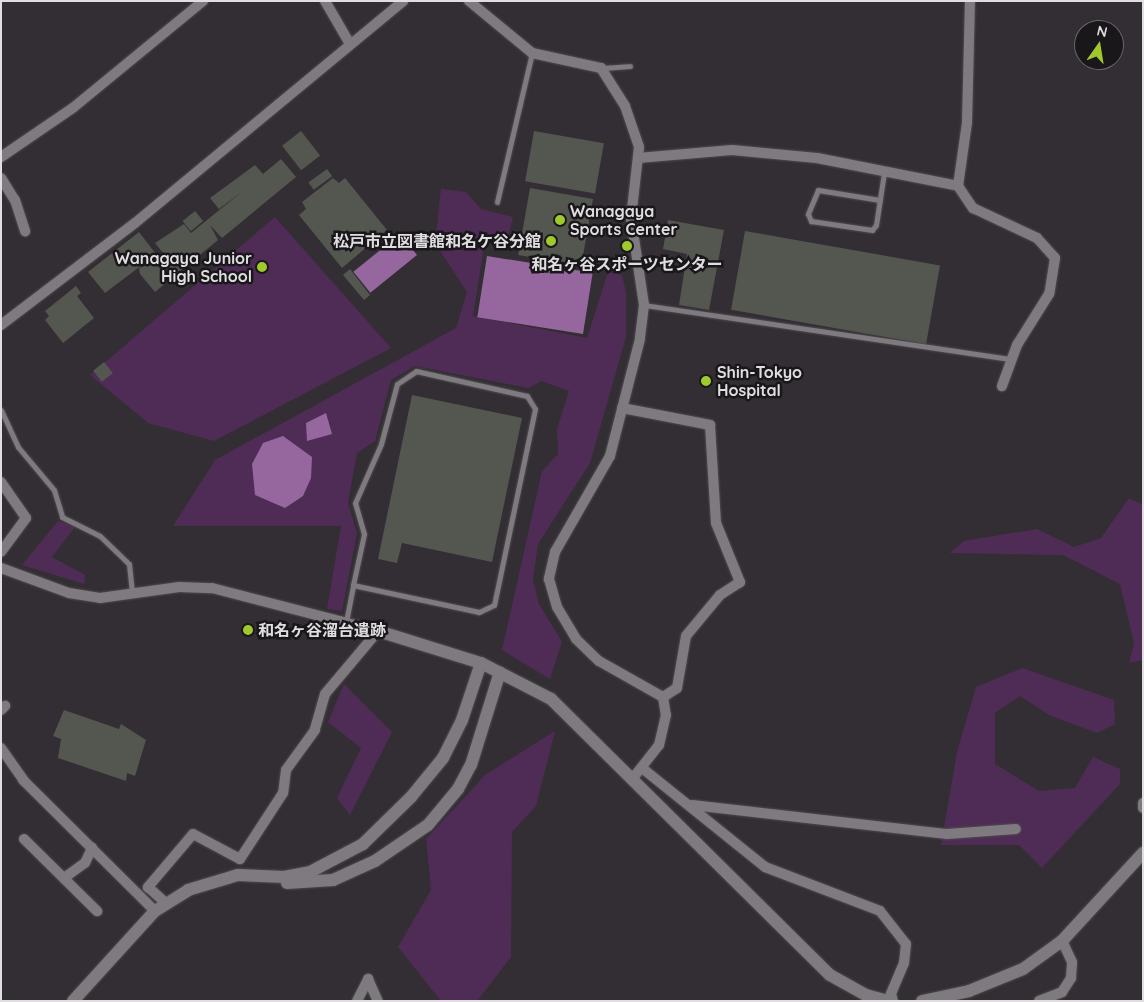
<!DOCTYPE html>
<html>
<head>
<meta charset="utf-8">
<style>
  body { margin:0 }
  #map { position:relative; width:1144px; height:1002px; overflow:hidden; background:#332e33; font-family:Quicksand,"Noto Sans JP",sans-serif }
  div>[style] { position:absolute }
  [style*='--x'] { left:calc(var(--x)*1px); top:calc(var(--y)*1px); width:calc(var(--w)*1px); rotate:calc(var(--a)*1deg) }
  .green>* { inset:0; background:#4f2c56 }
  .water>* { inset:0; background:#96679f; transform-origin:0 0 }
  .building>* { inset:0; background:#545650; transform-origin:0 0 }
  .roads { filter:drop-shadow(0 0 1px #4e4b4e) drop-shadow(0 0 1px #4e4b4e) }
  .service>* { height:5px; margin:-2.5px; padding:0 2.5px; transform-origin:2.5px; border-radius:2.5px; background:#7f7a80 }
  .minor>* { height:10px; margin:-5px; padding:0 5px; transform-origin:5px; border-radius:5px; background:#7f7a80 }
  .tertiary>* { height:12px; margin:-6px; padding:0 6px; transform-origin:6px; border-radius:6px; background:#7f7a80 }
  .dots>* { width:14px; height:14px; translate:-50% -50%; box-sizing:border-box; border:2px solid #19171a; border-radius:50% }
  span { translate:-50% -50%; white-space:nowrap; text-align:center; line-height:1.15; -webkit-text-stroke:5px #19171a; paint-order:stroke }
  .poi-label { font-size:16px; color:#e1dee1; font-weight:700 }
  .left { translate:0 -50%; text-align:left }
  .right { translate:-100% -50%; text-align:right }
  .frame { position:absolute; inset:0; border:2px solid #e1dee1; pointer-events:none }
  .north { position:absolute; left:1074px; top:20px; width:50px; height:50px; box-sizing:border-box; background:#19171a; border:1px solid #69676a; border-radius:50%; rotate:13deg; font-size:14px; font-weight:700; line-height:20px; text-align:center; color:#e1dee1 }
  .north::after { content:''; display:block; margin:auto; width:18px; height:22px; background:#a0ca2c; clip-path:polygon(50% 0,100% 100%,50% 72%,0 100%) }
</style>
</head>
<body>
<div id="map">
  <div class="green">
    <div style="clip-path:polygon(441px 189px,466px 192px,481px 209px,513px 217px,507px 241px,485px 240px,473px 316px,587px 338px,608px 272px,622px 275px,626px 292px,626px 337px,590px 463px,538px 544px,533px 579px,539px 604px,562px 642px,550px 679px,502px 650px,542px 471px,558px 454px,557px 429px,569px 391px,542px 381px,528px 388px,415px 366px,391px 380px,375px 441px,357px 453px,348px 503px,357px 533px,342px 611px,327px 609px,341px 526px,173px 526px,215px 460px,456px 328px,467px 292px,435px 243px)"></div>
    <div style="clip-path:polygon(275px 217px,391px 348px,214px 441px,148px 423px,90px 375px)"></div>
    <div style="clip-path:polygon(1129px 498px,1143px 505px,1143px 660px,1129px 663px,1134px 643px,1120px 584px,1063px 555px,950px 553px,964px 541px,1037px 529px,1074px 547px,1101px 538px)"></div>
    <div style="clip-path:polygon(58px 521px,75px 527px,52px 557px,85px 575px,84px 584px,22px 565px)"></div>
    <div style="clip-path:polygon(1022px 668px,1114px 700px,1115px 724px,1097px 733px,1049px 715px,1020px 696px,995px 713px,995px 764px,1039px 791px,1075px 788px,1093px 757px,1120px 769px,1120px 784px,1042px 868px,1019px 845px,941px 845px,957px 752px,976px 687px)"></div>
    <div style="clip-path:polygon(344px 684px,392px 732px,350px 815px,337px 798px,361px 748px,328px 722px)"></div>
    <div style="clip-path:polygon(555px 731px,536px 806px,512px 832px,511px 957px,477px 1001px,441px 1001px,398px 947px,431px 890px,426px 839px,485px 775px)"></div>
  </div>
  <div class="water">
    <div style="left:400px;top:234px;width:27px;height:60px;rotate:51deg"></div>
    <div style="left:487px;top:256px;width:107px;height:62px;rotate:9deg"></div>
    <div style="clip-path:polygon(326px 413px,332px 434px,307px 441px,306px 423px)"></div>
    <div style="clip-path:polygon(283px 436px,312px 457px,311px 478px,303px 496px,285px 508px,255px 495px,252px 464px,263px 443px)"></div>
  </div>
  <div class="building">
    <div style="left:301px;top:131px;width:31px;height:24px;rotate:52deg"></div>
    <div style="left:534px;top:131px;width:71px;height:51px;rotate:10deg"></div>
    <div style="clip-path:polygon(281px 159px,296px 177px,222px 238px,210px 225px,218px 240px,155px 292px,140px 274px,139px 268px,153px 263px,150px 259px,105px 293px,88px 272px,139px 232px,159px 258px,164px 254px,155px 243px,184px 224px,191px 233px,244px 190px,219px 209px,210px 198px,255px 165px,263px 174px)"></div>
    <div style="left:327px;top:169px;width:9px;height:23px;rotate:54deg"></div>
    <div style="clip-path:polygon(333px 178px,339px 183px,345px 178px,387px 230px,342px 268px,299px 215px,306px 209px,302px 202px)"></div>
    <div style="left:530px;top:188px;width:64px;height:68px;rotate:10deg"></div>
    <div style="left:195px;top:211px;width:13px;height:16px;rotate:51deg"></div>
    <div style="clip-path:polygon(668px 220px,724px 230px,709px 310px,679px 305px,687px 254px,663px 249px)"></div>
    <div style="left:745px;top:231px;width:198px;height:80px;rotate:10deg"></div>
    <div style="clip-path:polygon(350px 269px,370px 295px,364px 300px,343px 275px)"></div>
    <div style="clip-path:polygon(76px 286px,81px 293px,77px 296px,94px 318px,63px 343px,45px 320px,49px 316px,45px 311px)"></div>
    <div style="left:104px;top:362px;width:14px;height:14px;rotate:51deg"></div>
    <div style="clip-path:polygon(412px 395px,522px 418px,492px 562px,402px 543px,397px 563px,378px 559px)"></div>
    <div style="clip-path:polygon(64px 710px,119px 729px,121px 724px,146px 740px,135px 776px,127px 773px,126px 781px,58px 758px,61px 739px,53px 736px)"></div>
  </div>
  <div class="roads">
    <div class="service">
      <div style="--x:602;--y:68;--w:28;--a:-4"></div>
      <div style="--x:880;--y:200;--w:63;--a:-170.8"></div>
      <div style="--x:818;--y:190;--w:26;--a:113"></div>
      <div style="--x:808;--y:214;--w:8;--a:67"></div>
      <div style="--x:811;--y:221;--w:62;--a:8.4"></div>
      <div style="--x:872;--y:230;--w:6;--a:-51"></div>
      <div style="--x:876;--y:225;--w:53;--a:-81.3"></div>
      <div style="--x:497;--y:202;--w:153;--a:-76.8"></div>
      <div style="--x:644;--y:305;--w:371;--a:8.4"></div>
      <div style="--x:1;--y:410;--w:41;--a:65.3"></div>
      <div style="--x:18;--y:447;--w:56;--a:50.1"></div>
      <div style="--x:54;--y:490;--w:28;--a:73"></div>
      <div style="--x:62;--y:517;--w:42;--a:26.6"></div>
      <div style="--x:100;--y:536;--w:40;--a:44"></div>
      <div style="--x:129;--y:564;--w:29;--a:84"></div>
      <div style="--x:346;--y:622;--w:38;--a:-79"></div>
      <div style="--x:353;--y:585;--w:52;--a:-77.8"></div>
      <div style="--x:364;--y:534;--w:32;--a:-106"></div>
      <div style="--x:355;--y:503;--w:64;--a:-66.2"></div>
      <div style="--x:381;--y:444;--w:62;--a:-75.1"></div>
      <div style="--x:397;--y:384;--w:23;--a:-34"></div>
      <div style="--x:416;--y:371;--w:114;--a:12.7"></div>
      <div style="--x:527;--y:396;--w:15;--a:58"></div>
      <div style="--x:535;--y:409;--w:200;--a:101.8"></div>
      <div style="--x:494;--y:605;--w:17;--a:155"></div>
      <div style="--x:479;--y:612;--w:129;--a:-167.9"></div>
    </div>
    <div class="minor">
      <div style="--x:325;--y:1;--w:50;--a:59.8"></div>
      <div style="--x:469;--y:1;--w:82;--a:39.5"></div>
      <div style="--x:532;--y:53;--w:71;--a:12.3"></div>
      <div style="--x:601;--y:68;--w:45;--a:57.7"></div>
      <div style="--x:625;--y:106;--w:43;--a:71.1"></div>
      <div style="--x:639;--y:147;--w:71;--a:96.4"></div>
      <div style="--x:631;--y:218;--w:88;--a:81.5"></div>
      <div style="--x:644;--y:305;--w:34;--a:97"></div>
      <div style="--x:640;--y:339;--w:121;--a:104.4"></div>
      <div style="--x:610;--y:456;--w:111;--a:119.8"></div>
      <div style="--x:555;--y:552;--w:28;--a:103"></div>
      <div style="--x:549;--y:579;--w:29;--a:74"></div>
      <div style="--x:557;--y:607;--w:37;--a:59"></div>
      <div style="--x:576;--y:639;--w:32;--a:44"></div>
      <div style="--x:599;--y:661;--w:73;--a:29.4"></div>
      <div style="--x:663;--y:697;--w:18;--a:81"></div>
      <div style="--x:666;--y:715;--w:31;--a:103"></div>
      <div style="--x:659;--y:745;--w:42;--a:128.2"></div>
      <div style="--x:1;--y:157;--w:88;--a:-34.4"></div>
      <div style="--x:74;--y:107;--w:167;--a:-39.4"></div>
      <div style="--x:638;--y:158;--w:94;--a:-4.9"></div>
      <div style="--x:732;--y:150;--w:85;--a:5.4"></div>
      <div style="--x:817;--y:158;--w:144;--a:11.2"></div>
      <div style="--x:958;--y:186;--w:64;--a:-81.9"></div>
      <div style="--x:967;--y:123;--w:122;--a:-88.6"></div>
      <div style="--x:1;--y:178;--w:26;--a:58"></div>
      <div style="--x:15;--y:200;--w:33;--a:72"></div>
      <div style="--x:958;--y:186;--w:27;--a:56"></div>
      <div style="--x:973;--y:208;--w:71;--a:25.1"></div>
      <div style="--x:1037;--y:238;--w:27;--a:48"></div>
      <div style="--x:1055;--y:258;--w:36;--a:99"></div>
      <div style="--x:1049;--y:294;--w:60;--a:122.1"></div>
      <div style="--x:1017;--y:345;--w:44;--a:110.1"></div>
      <div style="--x:1;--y:325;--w:168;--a:-37.3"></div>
      <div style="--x:135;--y:223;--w:348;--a:-39.6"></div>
      <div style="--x:622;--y:408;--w:90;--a:10.9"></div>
      <div style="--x:710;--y:425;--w:98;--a:86.5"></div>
      <div style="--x:716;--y:523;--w:64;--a:67.9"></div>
      <div style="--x:740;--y:582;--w:24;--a:147"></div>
      <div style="--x:720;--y:595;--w:53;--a:129.7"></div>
      <div style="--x:686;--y:636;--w:53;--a:99.8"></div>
      <div style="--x:677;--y:688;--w:17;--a:147"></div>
      <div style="--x:1;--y:482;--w:44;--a:55.2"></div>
      <div style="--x:26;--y:518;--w:42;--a:126.3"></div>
      <div style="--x:1;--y:568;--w:72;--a:20.2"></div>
      <div style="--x:69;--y:593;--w:31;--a:9"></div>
      <div style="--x:100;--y:598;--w:80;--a:-7.9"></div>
      <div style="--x:179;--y:587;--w:33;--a:2"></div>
      <div style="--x:212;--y:588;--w:171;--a:14.5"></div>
      <div style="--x:378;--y:631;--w:82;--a:130.1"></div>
      <div style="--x:325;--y:694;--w:37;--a:106"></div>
      <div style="--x:315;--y:730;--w:49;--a:125.9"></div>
      <div style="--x:286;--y:770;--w:23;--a:97"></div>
      <div style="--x:283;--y:793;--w:79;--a:123.1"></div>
      <div style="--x:240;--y:859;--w:53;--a:-152"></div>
      <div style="--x:193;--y:834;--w:70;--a:130.3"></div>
      <div style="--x:148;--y:887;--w:24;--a:42"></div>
      <div style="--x:1;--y:710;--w:6;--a:-45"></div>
      <div style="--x:1;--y:748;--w:39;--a:55"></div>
      <div style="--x:23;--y:780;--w:186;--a:44.8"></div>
      <div style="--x:642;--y:768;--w:158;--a:38.8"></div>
      <div style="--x:765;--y:867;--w:123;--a:20.9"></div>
      <div style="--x:880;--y:911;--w:42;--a:51.8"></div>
      <div style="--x:906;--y:944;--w:19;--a:96"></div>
      <div style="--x:904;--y:963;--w:34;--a:113"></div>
      <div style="--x:891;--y:994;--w:7;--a:74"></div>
      <div style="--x:1143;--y:803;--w:5;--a:90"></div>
      <div style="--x:692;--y:805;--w:257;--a:6.5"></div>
      <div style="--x:947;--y:834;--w:69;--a:-4.1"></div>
      <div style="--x:24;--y:839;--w:103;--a:44.6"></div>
      <div style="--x:64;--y:878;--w:26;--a:-36"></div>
      <div style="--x:85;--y:863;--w:17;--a:-65"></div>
      <div style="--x:357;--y:1001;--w:25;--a:-63"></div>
      <div style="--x:368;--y:979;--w:24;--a:66"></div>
      <div style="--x:1039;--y:1001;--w:25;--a:-21"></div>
      <div style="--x:1062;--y:992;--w:17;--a:-57"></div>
      <div style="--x:1071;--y:978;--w:16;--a:-86"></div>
      <div style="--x:1072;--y:962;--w:23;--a:-115"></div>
    </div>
    <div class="tertiary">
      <div style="--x:378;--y:631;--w:108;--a:17.3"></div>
      <div style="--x:481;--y:663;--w:79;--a:27.2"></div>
      <div style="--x:551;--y:699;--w:392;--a:44.7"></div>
      <div style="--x:830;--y:975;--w:41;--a:29.1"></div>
      <div style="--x:866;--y:995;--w:24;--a:15"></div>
      <div style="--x:287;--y:883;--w:46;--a:-3.7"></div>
      <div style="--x:333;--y:880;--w:46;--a:-24.3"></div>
      <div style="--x:375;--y:861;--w:64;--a:-34.2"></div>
      <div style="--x:428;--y:825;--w:47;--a:-50.2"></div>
      <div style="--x:458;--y:789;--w:27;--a:-62"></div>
      <div style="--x:471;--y:765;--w:97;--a:-72.7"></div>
      <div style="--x:73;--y:1001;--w:122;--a:-47.7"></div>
      <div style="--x:155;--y:911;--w:39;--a:-32"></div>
      <div style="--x:188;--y:890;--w:52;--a:-16.7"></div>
      <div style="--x:238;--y:875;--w:46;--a:2.5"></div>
      <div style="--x:284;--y:877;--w:26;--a:-11"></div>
      <div style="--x:310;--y:872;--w:60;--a:-27.8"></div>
      <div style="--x:363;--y:844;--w:67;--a:-44.4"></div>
      <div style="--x:411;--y:797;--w:50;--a:-50.6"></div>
      <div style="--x:443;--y:758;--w:42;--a:-63.4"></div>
      <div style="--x:462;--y:720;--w:60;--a:-71.6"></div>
      <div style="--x:922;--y:1001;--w:48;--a:-12"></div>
      <div style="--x:969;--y:991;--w:58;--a:-22.2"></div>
      <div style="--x:1023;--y:969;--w:48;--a:-35.7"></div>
      <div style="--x:1062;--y:941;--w:120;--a:-47.4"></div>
    </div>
  </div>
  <div class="dots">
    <div style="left:560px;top:220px;background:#a0ca2c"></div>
    <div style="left:551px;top:241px;background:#a0ca2c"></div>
    <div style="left:627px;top:246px;background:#a0ca2c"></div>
    <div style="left:262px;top:267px;background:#a0ca2c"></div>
    <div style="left:706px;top:381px;background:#a0ca2c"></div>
    <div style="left:248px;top:630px;background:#a0ca2c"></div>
  </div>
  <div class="poi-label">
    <span class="left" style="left:570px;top:220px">Wanagaya<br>Sports Center</span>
    <span class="right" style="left:541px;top:241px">松戸市立図書館和名ケ谷分館</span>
    <span class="right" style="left:252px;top:267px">Wanagaya Junior<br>High School</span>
    <span style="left:627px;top:264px">和名ヶ谷スポーツセンター</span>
    <span class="left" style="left:717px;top:381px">Shin-Tokyo<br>Hospital</span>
    <span class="left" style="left:258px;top:630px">和名ヶ谷溜台遺跡</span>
  </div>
  <div class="frame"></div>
  <div class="north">N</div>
</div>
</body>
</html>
